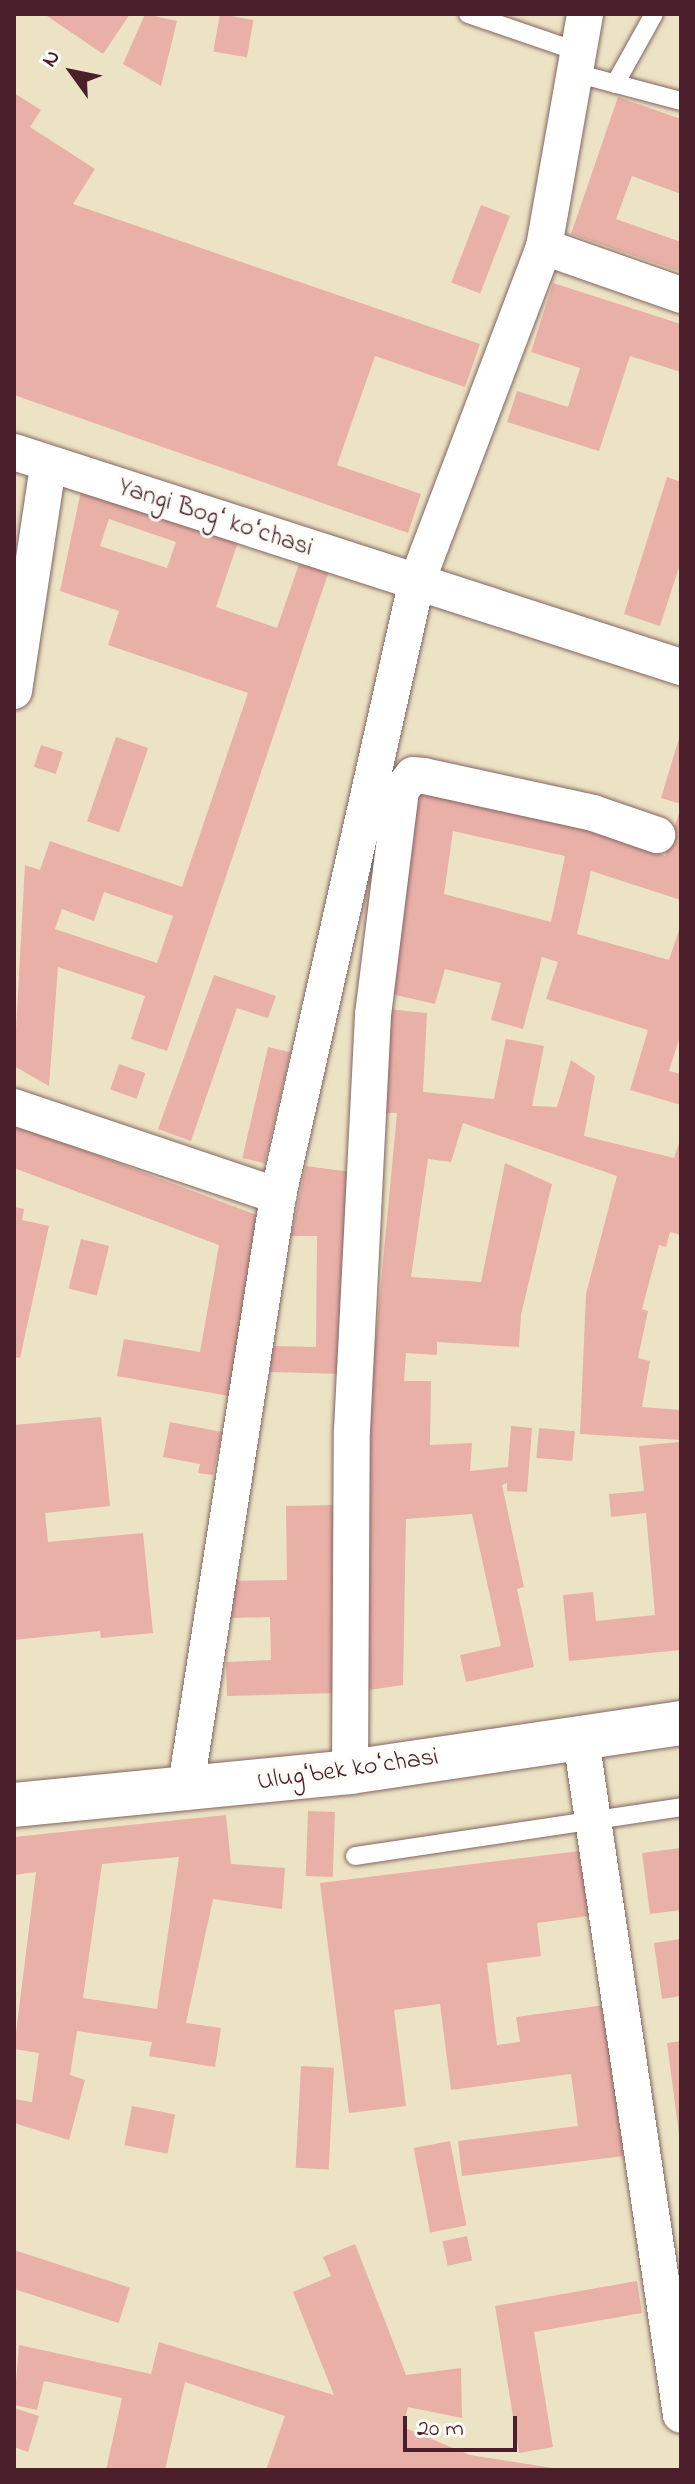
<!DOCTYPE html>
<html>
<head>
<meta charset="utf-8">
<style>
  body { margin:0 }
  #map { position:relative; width:695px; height:2484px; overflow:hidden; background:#ece3c4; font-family:"Indie Flower",sans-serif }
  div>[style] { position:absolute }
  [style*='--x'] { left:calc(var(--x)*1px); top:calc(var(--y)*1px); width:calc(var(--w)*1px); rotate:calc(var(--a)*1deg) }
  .building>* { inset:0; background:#e9b0a8; transform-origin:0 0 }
  .roads { filter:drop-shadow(0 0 2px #836461) drop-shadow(0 0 2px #836461) }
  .service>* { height:18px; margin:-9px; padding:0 9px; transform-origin:9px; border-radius:9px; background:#fff }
  .minor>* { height:36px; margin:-18px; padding:0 18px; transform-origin:18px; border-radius:18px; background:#fff }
  .tertiary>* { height:44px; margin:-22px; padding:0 22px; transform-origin:22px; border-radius:22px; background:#fff }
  span { translate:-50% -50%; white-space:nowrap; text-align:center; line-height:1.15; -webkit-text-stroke:6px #fdfcf7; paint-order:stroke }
  .street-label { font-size:26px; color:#4a1f2b }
  .frame { position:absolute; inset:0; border:16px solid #4a1f2b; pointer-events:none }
  .north { position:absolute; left:32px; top:32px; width:80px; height:80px; -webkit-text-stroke:6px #fdfcf7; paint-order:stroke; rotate:303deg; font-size:22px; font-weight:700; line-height:32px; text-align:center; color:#4a1f2b }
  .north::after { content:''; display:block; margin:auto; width:28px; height:36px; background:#4a1f2b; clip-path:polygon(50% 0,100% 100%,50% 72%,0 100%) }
  .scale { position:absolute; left:403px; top:2416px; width:114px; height:36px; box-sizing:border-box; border:4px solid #4a1f2b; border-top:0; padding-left:10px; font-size:24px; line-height:28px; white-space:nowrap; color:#4a1f2b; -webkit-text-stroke:6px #fdfcf7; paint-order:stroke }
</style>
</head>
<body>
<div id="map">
  <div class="building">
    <div style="clip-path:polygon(44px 14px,130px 14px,103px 54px)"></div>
    <div style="clip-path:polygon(145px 14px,177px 21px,161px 86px,123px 64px)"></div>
    <div style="left:220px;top:14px;width:34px;height:38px;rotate:10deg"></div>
    <div style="clip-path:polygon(14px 93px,41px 110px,30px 127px,95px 169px,73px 204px,480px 344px,465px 387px,375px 356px,337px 465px,421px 494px,408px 533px,14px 395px)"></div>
    <div style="clip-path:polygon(618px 97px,681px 119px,681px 194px,632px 176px,616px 219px,681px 242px,681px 272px,571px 234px)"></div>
    <div style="left:481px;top:205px;width:31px;height:83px;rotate:21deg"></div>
    <div style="clip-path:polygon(553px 283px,681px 324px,681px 372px,630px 356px,599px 451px,507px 422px,517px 391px,568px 407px,580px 368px,531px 352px)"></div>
    <div style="clip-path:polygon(667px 477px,681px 482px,681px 561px,660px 626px,624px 614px)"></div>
    <div style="clip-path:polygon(evenodd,82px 486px,239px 539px,216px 607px,277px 628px,300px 561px,329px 571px,167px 1051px,131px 1039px,145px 996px,58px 967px,49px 1086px,14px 1066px,25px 865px,40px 870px,50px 841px,182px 887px,248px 693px,108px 645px,119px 611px,60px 591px,82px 486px,109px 519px,176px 542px,167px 568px,100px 546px,109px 519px,82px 486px,104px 892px,173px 916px,157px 963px,55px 929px,62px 909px,94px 921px,104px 892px)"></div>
    <div style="clip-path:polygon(680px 735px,681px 735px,681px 804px,661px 798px)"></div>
    <div style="left:116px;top:737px;width:34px;height:89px;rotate:19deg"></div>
    <div style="left:41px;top:745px;width:23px;height:23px;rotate:18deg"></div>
    <div style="clip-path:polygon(evenodd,419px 783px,597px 824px,665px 856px,681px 807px,681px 900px,591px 871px,577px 934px,669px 960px,681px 924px,681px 1033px,669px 1071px,681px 1074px,681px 1105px,630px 1090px,648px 1030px,546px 999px,558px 962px,542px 957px,523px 1029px,491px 1020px,501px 983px,445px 969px,435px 1004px,387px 993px,419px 783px,453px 831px,565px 856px,551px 922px,444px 894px,453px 831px)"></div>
    <div style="clip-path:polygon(214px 975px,276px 996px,268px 1018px,237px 1008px,191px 1141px,158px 1129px)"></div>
    <div style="clip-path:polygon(387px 1009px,427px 1013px,423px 1092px,494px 1099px,506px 1039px,544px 1046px,532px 1106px,557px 1107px,571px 1060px,595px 1076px,584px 1136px,674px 1158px,681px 1137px,681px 1235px,670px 1232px,666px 1247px,659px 1245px,642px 1309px,648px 1311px,638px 1358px,650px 1361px,642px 1407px,681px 1410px,681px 1440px,580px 1434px,586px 1294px,617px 1176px,463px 1123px,451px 1162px,428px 1159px,411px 1277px,481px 1282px,505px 1163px,552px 1184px,521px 1315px,519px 1347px,437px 1342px,437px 1355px,406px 1353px,404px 1381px,431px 1381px,430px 1445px,472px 1443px,470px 1471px,508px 1467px,511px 1426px,532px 1428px,527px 1492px,507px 1491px,507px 1483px,502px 1485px,524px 1587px,517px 1589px,534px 1667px,466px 1682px,460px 1655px,501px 1646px,472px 1514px,406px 1519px,403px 1685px,362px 1691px,372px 1379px,397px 1113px,379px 1113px)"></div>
    <div style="left:268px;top:1047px;width:23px;height:114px;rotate:13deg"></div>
    <div style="left:119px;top:1064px;width:28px;height:27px;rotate:19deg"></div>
    <div style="clip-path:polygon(14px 1124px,262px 1217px,229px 1396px,117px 1376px,124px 1339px,200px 1352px,219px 1245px,14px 1168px)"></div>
    <div style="clip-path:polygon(306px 1166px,351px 1172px,343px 1374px,270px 1372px,271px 1346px,316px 1347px,317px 1236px,291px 1236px)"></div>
    <div style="clip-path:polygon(14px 1207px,24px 1209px,22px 1220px,49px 1226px,20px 1358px,14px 1357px)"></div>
    <div style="left:81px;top:1239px;width:29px;height:51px;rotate:14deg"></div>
    <div style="clip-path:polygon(101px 1417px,110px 1506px,45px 1513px,48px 1542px,143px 1533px,153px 1633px,101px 1638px,100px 1631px,14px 1640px,14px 1425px)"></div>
    <div style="clip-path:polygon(170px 1422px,222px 1432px,213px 1475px,198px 1473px,200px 1464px,163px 1457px)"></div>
    <div style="left:539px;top:1428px;width:36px;height:30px;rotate:5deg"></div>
    <div style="clip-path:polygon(679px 1442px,681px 1650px,569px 1661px,563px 1595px,593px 1592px,596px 1621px,655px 1615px,646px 1513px,611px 1517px,609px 1494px,644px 1491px,639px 1446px)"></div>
    <div style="clip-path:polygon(333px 1505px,338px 1693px,227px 1696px,226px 1662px,271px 1660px,270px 1617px,230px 1618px,230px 1581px,287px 1580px,286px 1506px)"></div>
    <div style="left:308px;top:1811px;width:27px;height:65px;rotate:2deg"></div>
    <div style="clip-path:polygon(evenodd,226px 1815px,231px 1864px,285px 1868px,282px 1909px,213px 1899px,186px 2023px,221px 2028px,215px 2067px,149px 2056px,152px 2042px,77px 2031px,70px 2075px,85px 2080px,69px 2140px,14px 2123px,14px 2099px,32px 2102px,39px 2053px,14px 2049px,36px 1872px,14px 1875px,14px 1837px,226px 1815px,179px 1857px,157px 2009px,83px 1998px,102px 1864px,179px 1857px)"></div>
    <div style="clip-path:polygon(681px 1848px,681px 1910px,650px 1914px,642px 1853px)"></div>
    <div style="clip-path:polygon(588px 1850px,596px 1915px,537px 1923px,541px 1956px,487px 1963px,497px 2045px,520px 2042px,516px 2017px,605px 2005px,624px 2156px,462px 2176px,458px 2141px,578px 2126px,571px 2074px,451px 2090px,440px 2004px,394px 2010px,406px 2106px,349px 2113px,320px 1883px)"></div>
    <div style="clip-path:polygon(681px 1939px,681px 1996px,662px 1999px,654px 1943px)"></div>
    <div style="clip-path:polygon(681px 2041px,681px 2133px,679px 2134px,667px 2043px)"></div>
    <div style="left:301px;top:2066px;width:33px;height:102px;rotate:3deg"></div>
    <div style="left:132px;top:2106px;width:44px;height:40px;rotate:11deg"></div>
    <div style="left:450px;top:2141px;width:86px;height:37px;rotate:79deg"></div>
    <div style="left:467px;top:2236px;width:25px;height:25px;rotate:78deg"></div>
    <div style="clip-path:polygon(355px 2244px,406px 2375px,461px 2368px,462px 2418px,408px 2407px,403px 2427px,470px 2455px,566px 2470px,266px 2470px,285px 2416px,185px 2382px,165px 2470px,106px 2470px,122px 2398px,44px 2381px,37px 2410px,14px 2405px,19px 2345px,151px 2374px,159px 2342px,334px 2395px,293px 2292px,331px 2276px,323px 2257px)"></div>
    <div style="left:14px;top:2250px;width:122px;height:37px;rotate:18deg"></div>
    <div style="clip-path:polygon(637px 2281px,642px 2313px,534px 2332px,553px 2447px,519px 2453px,495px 2306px)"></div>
    <div style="clip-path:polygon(14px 2408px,39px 2416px,28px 2452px,14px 2447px)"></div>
  </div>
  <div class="roads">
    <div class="service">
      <div style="--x:468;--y:14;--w:117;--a:18.9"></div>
      <div style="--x:575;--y:73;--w:110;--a:14.8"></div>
      <div style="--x:615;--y:84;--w:80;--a:-60.9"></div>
      <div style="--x:355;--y:1856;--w:330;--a:-8.5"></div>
    </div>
    <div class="minor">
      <div style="--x:544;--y:247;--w:145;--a:19.3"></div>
      <div style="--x:14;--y:452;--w:701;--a:17.87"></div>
      <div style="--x:14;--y:691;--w:229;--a:-81.4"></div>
      <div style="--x:14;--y:1107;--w:279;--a:18.6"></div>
      <div style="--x:581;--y:1739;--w:683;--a:81.59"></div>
      <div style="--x:350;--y:1772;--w:342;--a:-89.7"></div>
      <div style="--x:352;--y:1430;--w:416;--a:-87.1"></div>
      <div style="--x:373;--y:1015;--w:227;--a:-82.9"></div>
      <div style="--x:401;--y:790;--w:19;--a:-51"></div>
      <div style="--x:413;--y:775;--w:11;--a:5"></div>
      <div style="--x:424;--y:776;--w:173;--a:12.3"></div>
      <div style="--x:593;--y:813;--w:68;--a:19"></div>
      <div style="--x:185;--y:1792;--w:603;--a:-81.13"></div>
      <div style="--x:278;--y:1196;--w:627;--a:-77.29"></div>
      <div style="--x:416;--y:584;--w:360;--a:-69.2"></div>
      <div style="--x:544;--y:247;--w:237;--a:-80"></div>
    </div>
    <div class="tertiary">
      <div style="--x:14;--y:1805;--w:338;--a:-5.6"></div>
      <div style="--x:350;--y:1772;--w:335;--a:-8.4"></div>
    </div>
  </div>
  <div class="street-label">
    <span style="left:215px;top:519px;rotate:18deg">Yangi Bogʻ koʻchasi</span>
    <span style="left:348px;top:1771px;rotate:-8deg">Ulugʻbek koʻchasi</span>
  </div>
  <div class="frame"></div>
  <div class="north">N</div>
  <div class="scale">20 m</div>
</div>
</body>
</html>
